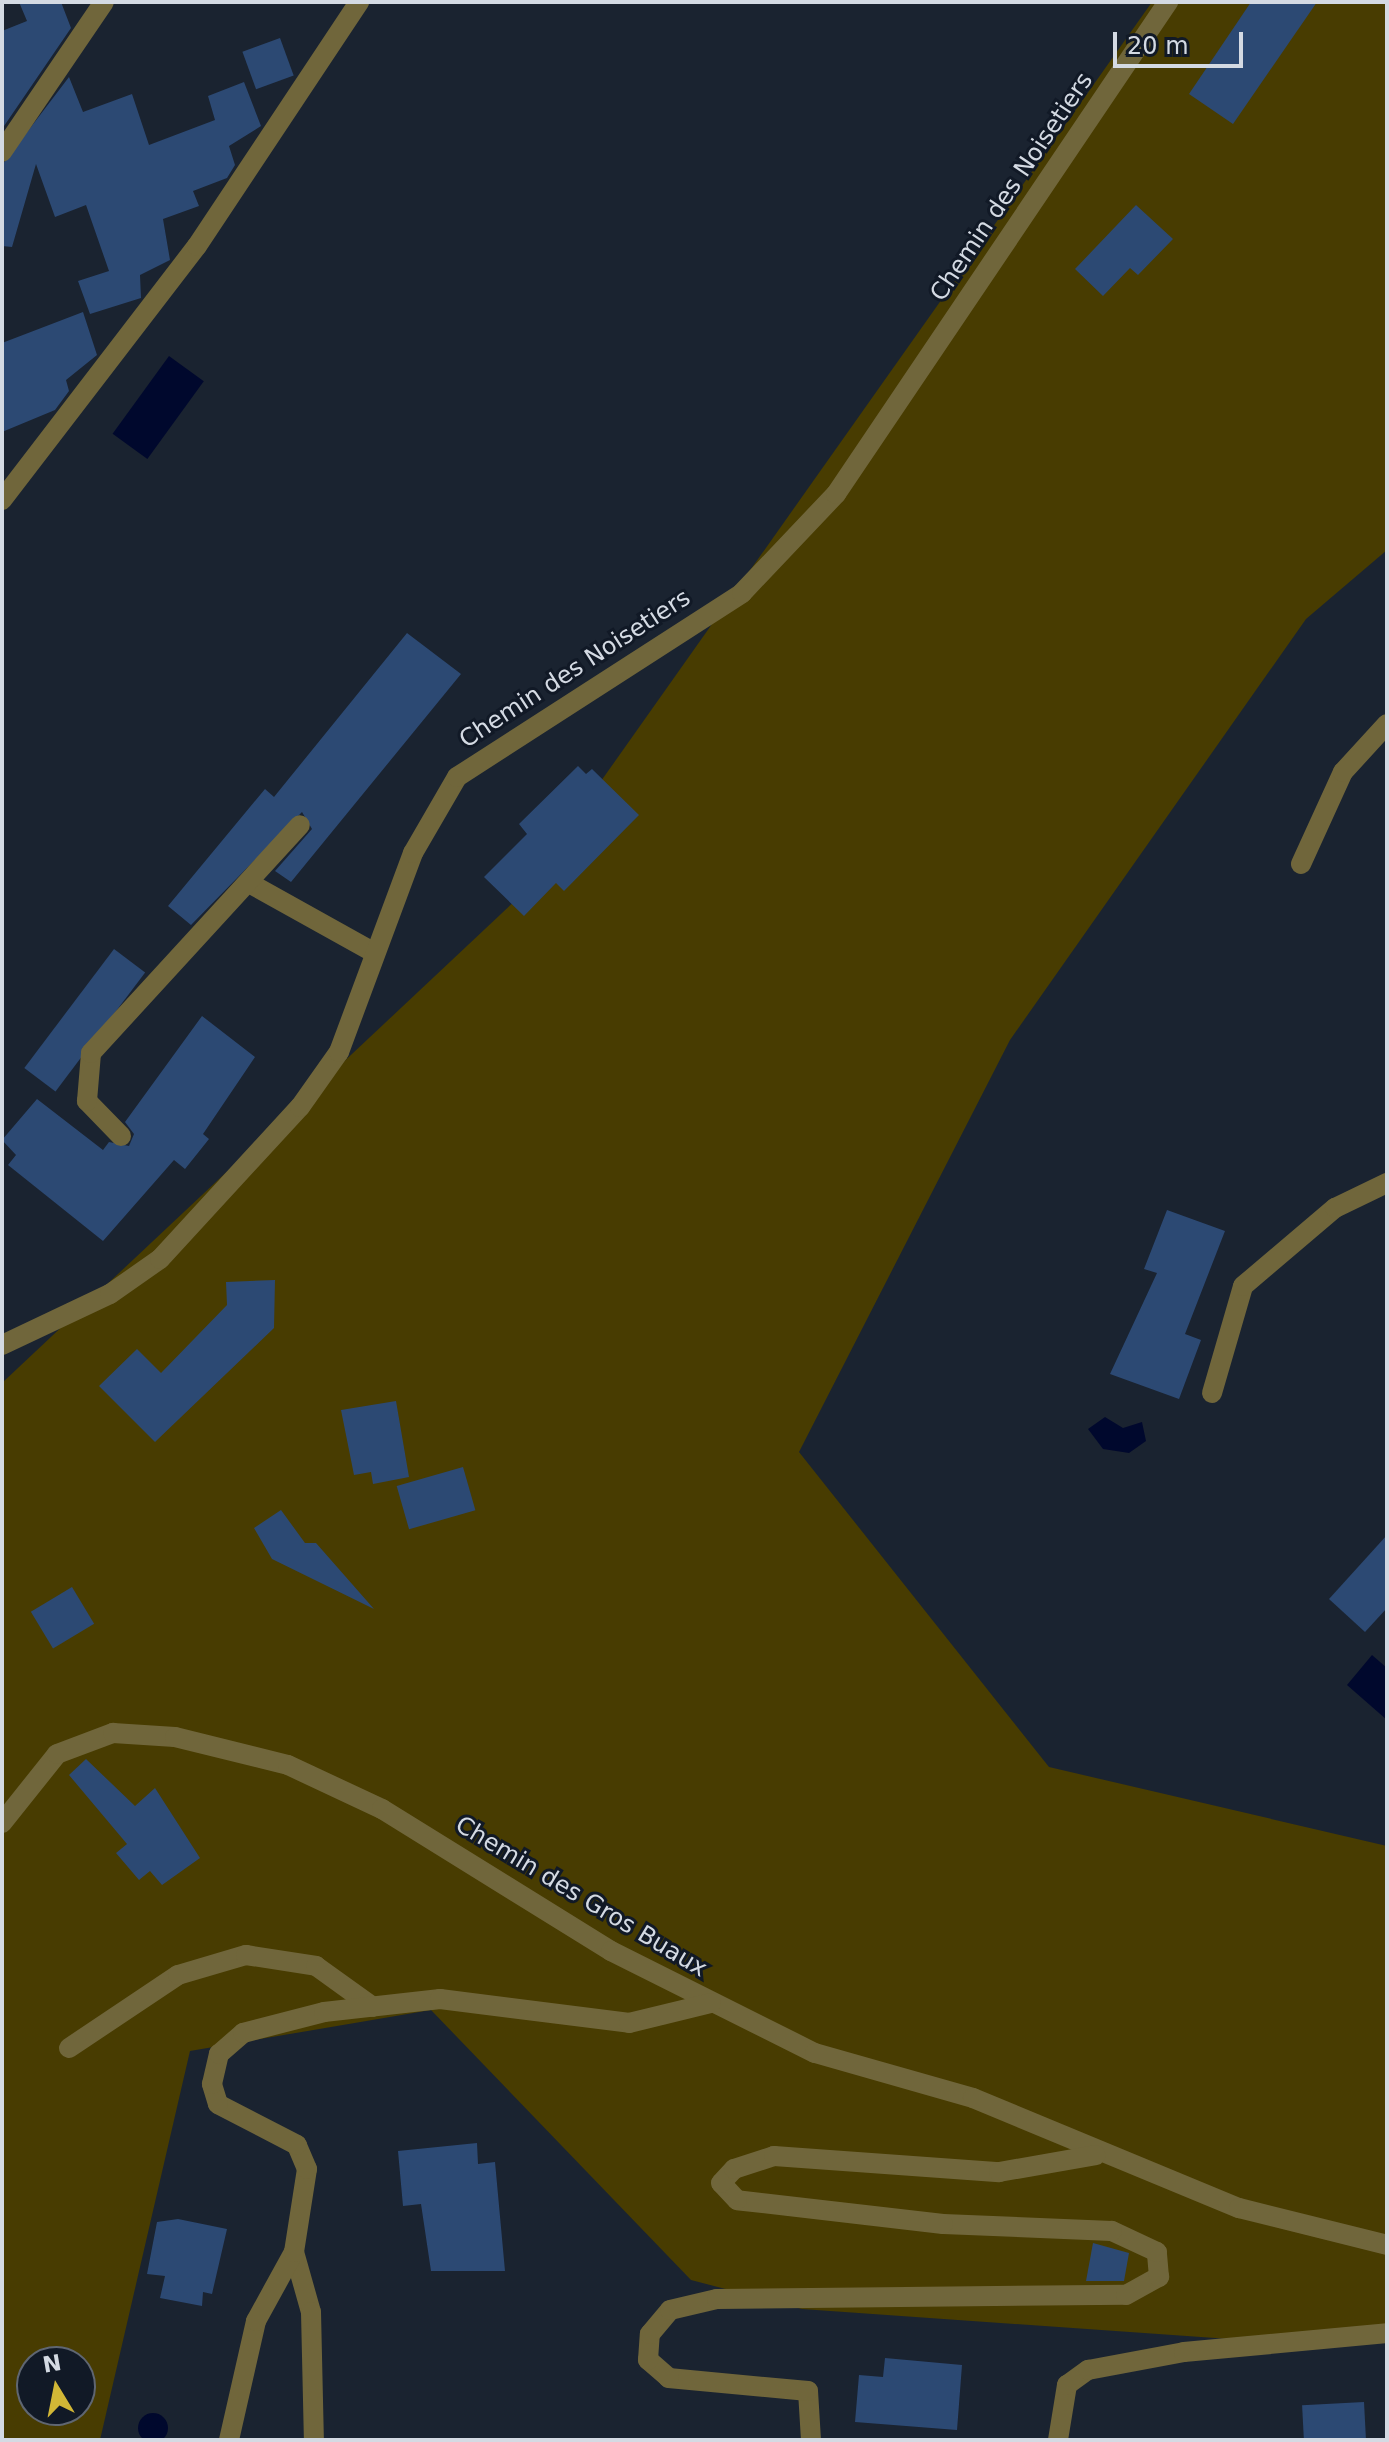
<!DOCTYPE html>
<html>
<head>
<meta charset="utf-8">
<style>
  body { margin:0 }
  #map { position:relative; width:1389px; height:2442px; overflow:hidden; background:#1a2330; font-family:"DejaVu Sans",sans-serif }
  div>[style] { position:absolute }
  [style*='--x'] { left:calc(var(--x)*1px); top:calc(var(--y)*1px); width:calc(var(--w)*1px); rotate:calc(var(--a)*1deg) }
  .green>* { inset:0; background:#483c01 }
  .water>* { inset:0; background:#00082d; transform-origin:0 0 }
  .round { border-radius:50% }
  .building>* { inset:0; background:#2c4973; transform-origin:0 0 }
  .minor>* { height:20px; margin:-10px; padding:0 10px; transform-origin:10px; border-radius:10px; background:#70663b }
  span { translate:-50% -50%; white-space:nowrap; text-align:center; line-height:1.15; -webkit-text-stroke:6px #111926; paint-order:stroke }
  .street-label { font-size:24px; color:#d4dae3 }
  .frame { position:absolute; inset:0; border:4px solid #d4dae3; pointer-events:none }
  .north { position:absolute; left:16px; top:2346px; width:80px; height:80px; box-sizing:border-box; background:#111926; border:2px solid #5f6672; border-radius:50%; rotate:350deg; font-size:22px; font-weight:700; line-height:32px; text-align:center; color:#d4dae3 }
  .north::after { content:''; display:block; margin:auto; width:28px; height:36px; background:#d2b736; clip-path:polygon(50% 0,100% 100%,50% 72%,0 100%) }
  .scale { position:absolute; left:1113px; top:32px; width:130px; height:36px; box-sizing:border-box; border:4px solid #d4dae3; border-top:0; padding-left:10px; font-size:24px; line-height:28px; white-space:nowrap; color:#d4dae3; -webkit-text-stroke:6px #111926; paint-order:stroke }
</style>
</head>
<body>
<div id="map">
  <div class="green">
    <div style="clip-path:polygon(evenodd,1152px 2px,1387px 2px,1387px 550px,1306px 619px,1010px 1040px,799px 1452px,1049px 1767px,1387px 1846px,1387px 2343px,1287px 2343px,802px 2309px,691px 2280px,431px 2010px,190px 2051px,100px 2440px,2px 2440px,2px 1383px,519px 897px,1152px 2px,32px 2362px,80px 2362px,80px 2410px,32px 2410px,32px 2362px)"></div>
  </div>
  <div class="water">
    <div style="left:169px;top:356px;width:43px;height:96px;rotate:36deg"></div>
    <div style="clip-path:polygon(1105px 1417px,1123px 1428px,1142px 1422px,1146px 1441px,1129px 1453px,1103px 1449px,1088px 1429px)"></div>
    <div style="clip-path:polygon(1372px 1655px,1387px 1668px,1387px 1720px,1347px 1685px)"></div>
    <div class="round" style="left:138px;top:2413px;width:30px;height:30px"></div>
  </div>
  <div class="building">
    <div style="clip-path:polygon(19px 2px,61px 2px,71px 28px,2px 129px,2px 31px,27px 21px)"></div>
    <div style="clip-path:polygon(1251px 2px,1317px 2px,1233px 124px,1189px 94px)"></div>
    <div style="left:280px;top:38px;width:40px;height:40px;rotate:70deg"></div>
    <div style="clip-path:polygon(69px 77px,83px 112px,132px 94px,149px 145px,215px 120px,208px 96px,244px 82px,261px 126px,229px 146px,235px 165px,227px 178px,193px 191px,199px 206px,163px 219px,170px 260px,140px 275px,141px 298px,90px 314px,78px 281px,109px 271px,86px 205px,55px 217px,36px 164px,12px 247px,2px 246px,2px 165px)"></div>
    <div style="clip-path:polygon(1136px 205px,1173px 239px,1138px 275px,1130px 268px,1103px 296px,1075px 269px)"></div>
    <div style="clip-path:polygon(83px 312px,97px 355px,66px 380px,69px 391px,55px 410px,2px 432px,2px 343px)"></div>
    <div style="clip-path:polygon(407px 633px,461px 674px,291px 882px,275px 871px,312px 829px,302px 812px,191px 925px,168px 906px,265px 789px,274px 797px)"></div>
    <div style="clip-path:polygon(578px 766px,586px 774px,592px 769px,639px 815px,564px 891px,556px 883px,524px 916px,484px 877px,527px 834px,519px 824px)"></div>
    <div style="left:114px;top:949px;width:39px;height:149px;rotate:37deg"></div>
    <div style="clip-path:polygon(202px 1016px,255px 1057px,203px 1134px,209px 1139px,185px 1169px,174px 1160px,103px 1241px,8px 1165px,16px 1155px,2px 1140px,37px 1099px,103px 1150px,109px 1142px,129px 1146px,134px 1134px,125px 1122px)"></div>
    <div style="clip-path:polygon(1167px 1210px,1225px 1231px,1185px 1334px,1201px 1340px,1179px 1399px,1110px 1374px,1157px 1273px,1144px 1269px)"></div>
    <div style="clip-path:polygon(275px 1280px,274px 1328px,155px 1442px,99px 1386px,137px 1349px,161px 1373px,227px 1305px,226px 1282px)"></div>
    <div style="clip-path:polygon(396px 1401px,409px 1477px,373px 1484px,371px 1472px,354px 1475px,341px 1410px)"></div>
    <div style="left:463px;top:1467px;width:45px;height:69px;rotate:74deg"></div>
    <div style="clip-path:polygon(281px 1510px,305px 1543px,316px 1543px,374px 1609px,272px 1559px,254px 1528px)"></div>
    <div style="clip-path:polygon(1387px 1535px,1387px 1608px,1365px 1632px,1329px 1599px)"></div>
    <div style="left:72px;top:1587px;width:43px;height:48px;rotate:59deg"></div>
    <div style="clip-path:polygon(86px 1759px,135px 1806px,155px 1788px,200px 1858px,162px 1885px,150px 1871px,139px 1880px,116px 1853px,127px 1844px,69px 1775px)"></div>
    <div style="clip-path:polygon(477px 2143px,478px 2164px,495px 2162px,505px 2271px,431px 2271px,421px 2204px,403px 2206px,398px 2151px)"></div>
    <div style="clip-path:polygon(178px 2219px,227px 2229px,212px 2294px,203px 2292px,202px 2306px,160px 2298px,165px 2276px,147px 2274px,157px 2222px)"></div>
    <div style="clip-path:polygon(1093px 2243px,1129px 2253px,1124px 2281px,1086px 2281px)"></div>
    <div style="clip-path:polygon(885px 2358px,962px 2365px,957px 2430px,855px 2422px,859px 2375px,883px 2377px)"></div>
    <div style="left:1364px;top:2402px;width:38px;height:62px;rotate:87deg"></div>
  </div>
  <div class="minor">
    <div style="--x:2;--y:152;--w:181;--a:-55.8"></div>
    <div style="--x:2;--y:500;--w:320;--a:-52.5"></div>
    <div style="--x:197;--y:246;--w:293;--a:-56.4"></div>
    <div style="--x:1301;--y:864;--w:101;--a:-65.5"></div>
    <div style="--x:1343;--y:772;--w:65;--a:-47.5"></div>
    <div style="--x:249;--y:883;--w:144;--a:29.1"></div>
    <div style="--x:121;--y:1136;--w:49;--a:-134.2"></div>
    <div style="--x:87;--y:1101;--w:48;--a:-85.2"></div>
    <div style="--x:91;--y:1053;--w:309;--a:-47.5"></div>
    <div style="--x:2;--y:1345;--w:119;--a:-25.3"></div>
    <div style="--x:110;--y:1294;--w:61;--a:-35"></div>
    <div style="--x:160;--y:1259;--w:207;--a:-47.4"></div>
    <div style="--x:300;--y:1107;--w:67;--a:-54.7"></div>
    <div style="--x:339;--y:1052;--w:212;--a:-69.6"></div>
    <div style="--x:413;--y:853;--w:88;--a:-59.9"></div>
    <div style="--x:457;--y:777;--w:339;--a:-32.8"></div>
    <div style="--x:742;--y:593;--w:137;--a:-46.5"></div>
    <div style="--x:836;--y:494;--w:594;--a:-55.99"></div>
    <div style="--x:1212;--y:1393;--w:111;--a:-73.8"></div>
    <div style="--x:1243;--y:1286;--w:121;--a:-40.3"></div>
    <div style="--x:1335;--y:1208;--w:58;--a:-25.7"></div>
    <div style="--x:2;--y:1823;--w:88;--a:-51.4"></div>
    <div style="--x:57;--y:1754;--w:60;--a:-20.6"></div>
    <div style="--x:113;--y:1733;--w:62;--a:3.7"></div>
    <div style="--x:175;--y:1737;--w:116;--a:13.9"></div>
    <div style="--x:288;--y:1765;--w:104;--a:25.1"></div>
    <div style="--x:382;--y:1809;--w:269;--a:31.8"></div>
    <div style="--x:611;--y:1951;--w:228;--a:26.6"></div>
    <div style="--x:815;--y:2053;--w:164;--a:15.9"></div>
    <div style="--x:973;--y:2098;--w:288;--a:22.5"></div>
    <div style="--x:1239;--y:2208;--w:153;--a:14"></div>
    <div style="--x:69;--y:2048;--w:131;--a:-33.8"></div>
    <div style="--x:178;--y:1975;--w:71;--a:-16.4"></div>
    <div style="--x:246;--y:1955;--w:71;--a:8.9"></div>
    <div style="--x:316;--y:1966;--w:70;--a:35.7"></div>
    <div style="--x:294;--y:2252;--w:62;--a:74.2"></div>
    <div style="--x:311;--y:2312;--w:128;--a:88.7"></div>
    <div style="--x:229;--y:2440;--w:122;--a:-77.2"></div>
    <div style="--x:256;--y:2321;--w:79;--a:-61.2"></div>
    <div style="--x:294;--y:2252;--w:84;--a:-81.1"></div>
    <div style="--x:307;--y:2169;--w:26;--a:-113"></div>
    <div style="--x:297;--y:2145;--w:89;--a:-152.6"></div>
    <div style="--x:218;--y:2104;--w:21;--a:-107"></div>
    <div style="--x:212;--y:2084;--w:31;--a:-77"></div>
    <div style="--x:219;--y:2054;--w:32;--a:-41"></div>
    <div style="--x:243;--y:2033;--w:84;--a:-14.5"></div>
    <div style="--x:324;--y:2012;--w:117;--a:-6.4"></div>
    <div style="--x:440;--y:1999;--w:191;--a:7.2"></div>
    <div style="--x:629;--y:2023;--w:84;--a:-13.7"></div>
    <div style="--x:811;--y:2440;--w:49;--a:-93.5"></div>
    <div style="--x:808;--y:2391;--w:140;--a:-174.7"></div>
    <div style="--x:669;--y:2378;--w:28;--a:-139"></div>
    <div style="--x:648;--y:2360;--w:26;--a:-86"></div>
    <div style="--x:650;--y:2334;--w:31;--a:-50"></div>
    <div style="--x:670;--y:2310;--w:48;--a:-13.2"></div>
    <div style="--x:717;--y:2299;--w:409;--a:-0.6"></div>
    <div style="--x:1126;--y:2295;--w:38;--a:-29"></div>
    <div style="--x:1159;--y:2277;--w:25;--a:-95"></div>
    <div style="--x:1157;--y:2252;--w:50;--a:-155"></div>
    <div style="--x:1112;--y:2231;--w:169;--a:-177.6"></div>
    <div style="--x:943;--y:2224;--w:207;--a:-173.4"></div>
    <div style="--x:737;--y:2200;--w:23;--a:-133"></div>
    <div style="--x:721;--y:2183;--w:19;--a:-47"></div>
    <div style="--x:734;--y:2169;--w:42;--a:-18"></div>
    <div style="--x:774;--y:2156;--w:226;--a:4.1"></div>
    <div style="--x:999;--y:2172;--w:98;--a:-9.9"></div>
    <div style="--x:1058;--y:2440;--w:56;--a:-80.7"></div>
    <div style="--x:1067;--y:2385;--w:26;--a:-36"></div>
    <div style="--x:1088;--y:2370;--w:98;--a:-10.6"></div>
    <div style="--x:1184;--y:2352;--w:204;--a:-5.3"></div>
  </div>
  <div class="street-label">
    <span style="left:1012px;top:187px;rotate:-56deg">Chemin des Noisetiers</span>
    <span style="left:575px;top:669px;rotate:-33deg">Chemin des Noisetiers</span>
    <span style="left:581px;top:1897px;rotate:31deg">Chemin des Gros Buaux</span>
  </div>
  <div class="frame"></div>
  <div class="north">N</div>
  <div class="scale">20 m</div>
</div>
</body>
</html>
